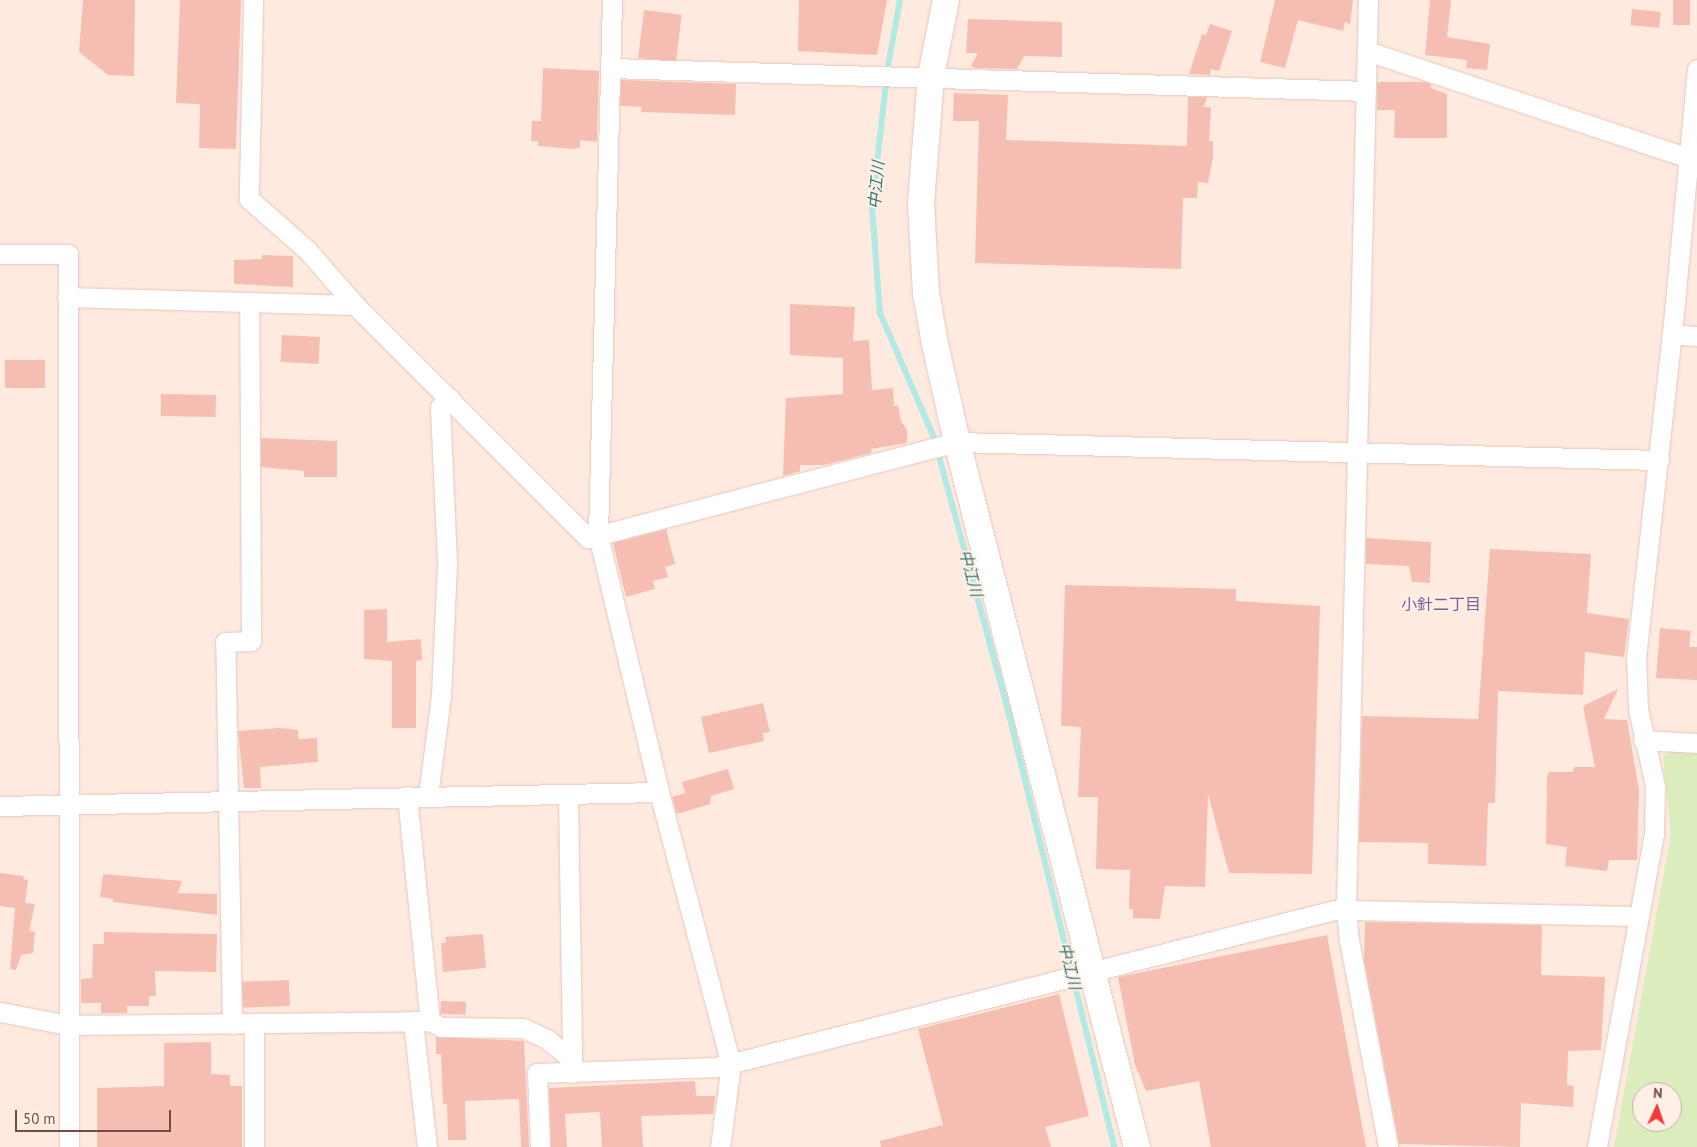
<!DOCTYPE html>
<html>
<head>
<meta charset="utf-8">
<style>
  body { margin:0 }
  #map { position:relative; width:1697px; height:1147px; overflow:hidden; background:#feeade; font-family:"PT Sans","Noto Sans JP",sans-serif }
  div>[style] { position:absolute }
  [style*='--x'] { left:calc(var(--x)*1px); top:calc(var(--y)*1px); width:calc(var(--w)*1px); rotate:calc(var(--a)*1deg) }
  .green>* { inset:0; background:#dbedbc }
  .stream>* { height:6px; margin:-3px; padding:0 3px; transform-origin:3px; border-radius:3px; background:#b2e9e4 }
  .building>* { inset:0; background:#f6beb3; transform-origin:0 0 }
  .roads { filter:drop-shadow(0 0 1px #e5c6bd) drop-shadow(0 0 1px #e5c6bd) }
  .street>* { height:19px; margin:-9.5px; padding:0 9.5px; transform-origin:9.5px; border-radius:9.5px; background:#fff }
  .secondary>* { height:26px; margin:-13px; padding:0 13px; transform-origin:13px; border-radius:13px; background:#fff }
  span { translate:-50% -50%; white-space:nowrap; text-align:center; line-height:1.15; -webkit-text-stroke:4px #fff0e7; paint-order:stroke }
  .water-label { font-size:16px; color:#347772; font-style:italic }
  .neighbourhood-label { font-size:16px; color:#785f9b }
  .north { position:absolute; left:1632px; top:1082px; width:50px; height:50px; box-sizing:border-box; background:#fff0e7; border:1px solid #c9aea6; border-radius:50%; rotate:3deg; font-size:14px; font-weight:700; line-height:20px; text-align:center; color:#774a44 }
  .north::after { content:''; display:block; margin:auto; width:18px; height:22px; background:#f5373a; clip-path:polygon(50% 0,100% 100%,50% 72%,0 100%) }
  .scale { position:absolute; left:15px; top:1110px; width:156px; height:22px; box-sizing:border-box; border:2px solid #774a44; border-top:0; padding-left:6px; font-size:15px; line-height:18px; white-space:nowrap; color:#774a44; -webkit-text-stroke:4px #fff0e7; paint-order:stroke }
</style>
</head>
<body>
<div id="map">
  <div class="green">
    <div style="clip-path:polygon(evenodd,1676px 747px,1697px 749px,1697px 1147px,1614px 1147px,1671px 834px,1663px 757px,1676px 747px,1642px 1092px,1672px 1092px,1672px 1122px,1642px 1122px,1642px 1092px)"></div>
  </div>
  <div class="stream">
    <div style="--x:900;--y:0;--w:67;--a:100.3"></div>
    <div style="--x:888;--y:66;--w:142;--a:96.5"></div>
    <div style="--x:872;--y:207;--w:106;--a:85.7"></div>
    <div style="--x:880;--y:313;--w:136;--a:66.6"></div>
    <div style="--x:934;--y:438;--w:287;--a:74.8"></div>
    <div style="--x:1009;--y:715;--w:445;--a:76.3"></div>
  </div>
  <div class="building">
    <div style="clip-path:polygon(83px 0,135px 0,134px 76px,108px 75px,79px 52px)"></div>
    <div style="clip-path:polygon(180px 0,241px 0,236px 149px,199px 148px,200px 104px,176px 103px)"></div>
    <div style="clip-path:polygon(799px 0,887px 0,877px 55px,798px 51px)"></div>
    <div style="clip-path:polygon(1275px 0,1353px 0,1350px 24px,1345px 22px,1343px 31px,1298px 20px,1285px 68px,1260px 62px)"></div>
    <div style="clip-path:polygon(1430px 0,1451px 0,1447px 37px,1490px 44px,1487px 70px,1466px 68px,1467px 60px,1425px 55px)"></div>
    <div style="left:1673px;top:0;width:17px;height:25px"></div>
    <div style="left:1632px;top:9px;width:29px;height:16px;rotate:6deg"></div>
    <div style="left:644px;top:10px;width:38px;height:48px;rotate:7deg"></div>
    <div style="clip-path:polygon(968px 19px,1062px 22px,1062px 57px,1024px 56px,1017px 69px,975px 68px,971px 66px,978px 53px,966px 53px)"></div>
    <div style="clip-path:polygon(1210px 24px,1232px 31px,1219px 71px,1210px 69px,1210px 75px,1189px 74px,1202px 34px,1206px 35px)"></div>
    <div style="clip-path:polygon(543px 68px,599px 71px,597px 142px,580px 140px,580px 147px,574px 149px,538px 146px,538px 141px,531px 141px,532px 121px,541px 121px)"></div>
    <div style="clip-path:polygon(621px 80px,736px 84px,735px 115px,641px 112px,642px 107px,620px 106px)"></div>
    <div style="clip-path:polygon(1377px 82px,1425px 82px,1431px 84px,1431px 88px,1447px 94px,1447px 138px,1394px 138px,1395px 110px,1377px 110px)"></div>
    <div style="clip-path:polygon(954px 93px,1008px 95px,1006px 140px,1187px 146px,1188px 97px,1207px 97px,1204px 107px,1211px 107px,1209px 141px,1213px 141px,1213px 157px,1208px 183px,1198px 182px,1197px 198px,1183px 198px,1181px 269px,975px 263px,979px 121px,953px 121px)"></div>
    <div style="clip-path:polygon(262px 255px,293px 256px,293px 287px,234px 284px,234px 260px,262px 259px)"></div>
    <div style="clip-path:polygon(790px 304px,855px 307px,853px 341px,869px 340px,872px 390px,893px 388px,894px 406px,898px 405px,901px 421px,907px 430px,907px 443px,871px 449px,871px 453px,824px 465px,800px 465px,800px 471px,783px 476px,786px 398px,843px 394px,843px 358px,790px 355px)"></div>
    <div style="left:282px;top:335px;width:38px;height:27px;rotate:3deg"></div>
    <div style="left:5px;top:360px;width:40px;height:28px"></div>
    <div style="left:161px;top:394px;width:55px;height:22px;rotate:1deg"></div>
    <div style="clip-path:polygon(261px 438px,337px 441px,337px 477px,304px 477px,304px 471px,261px 467px)"></div>
    <div style="clip-path:polygon(666px 529px,675px 564px,665px 567px,668px 577px,653px 581px,655px 589px,626px 597px,613px 543px)"></div>
    <div style="clip-path:polygon(1366px 538px,1431px 542px,1430px 583px,1412px 582px,1409px 566px,1366px 564px)"></div>
    <div style="clip-path:polygon(1490px 549px,1591px 554px,1587px 613px,1629px 619px,1624px 657px,1585px 652px,1583px 695px,1498px 691px,1495px 803px,1488px 803px,1486px 866px,1428px 864px,1428px 843px,1359px 842px,1362px 716px,1478px 719px)"></div>
    <div style="clip-path:polygon(1065px 585px,1236px 589px,1236px 601px,1320px 606px,1312px 874px,1229px 873px,1208px 794px,1205px 887px,1165px 886px,1160px 919px,1133px 918px,1133px 909px,1129px 909px,1130px 870px,1096px 869px,1098px 797px,1078px 797px,1081px 727px,1061px 726px)"></div>
    <div style="clip-path:polygon(387px 609px,387px 642px,421px 639px,422px 660px,416px 661px,416px 728px,392px 728px,392px 661px,364px 659px,364px 610px)"></div>
    <div style="clip-path:polygon(1660px 628px,1691px 631px,1689px 647px,1697px 647px,1697px 680px,1656px 678px)"></div>
    <div style="clip-path:polygon(1618px 689px,1604px 719px,1627px 720px,1639px 790px,1637px 860px,1609px 860px,1607px 871px,1565px 866px,1567px 847px,1546px 844px,1547px 776px,1549px 772px,1573px 772px,1574px 767px,1595px 767px,1583px 706px)"></div>
    <div style="clip-path:polygon(763px 703px,770px 732px,763px 733px,764px 741px,709px 753px,701px 717px)"></div>
    <div style="clip-path:polygon(279px 728px,298px 730px,298px 739px,317px 738px,318px 762px,260px 767px,261px 788px,244px 788px,238px 731px)"></div>
    <div style="clip-path:polygon(728px 769px,734px 789px,711px 796px,710px 804px,677px 814px,672px 797px,685px 793px,682px 782px)"></div>
    <div style="clip-path:polygon(0 873px,24px 876px,23px 879px,28px 880px,25px 903px,35px 904px,29px 931px,35px 932px,33px 953px,21px 955px,16px 970px,10px 969px,15px 908px,0 906px)"></div>
    <div style="clip-path:polygon(103px 874px,182px 881px,178px 893px,217px 894px,217px 915px,113px 902px,113px 899px,100px 897px)"></div>
    <div style="clip-path:polygon(1365px 922px,1542px 925px,1541px 975px,1605px 977px,1601px 1050px,1568px 1051px,1567px 1085px,1574px 1086px,1573px 1107px,1521px 1103px,1520px 1147px,1399px 1144px,1364px 960px)"></div>
    <div style="clip-path:polygon(104px 932px,217px 934px,216px 972px,155px 971px,156px 996px,149px 996px,149px 1006px,127px 1006px,127px 1013px,101px 1013px,101px 1003px,81px 1003px,81px 979px,92px 978px,93px 944px,104px 944px)"></div>
    <div style="clip-path:polygon(483px 934px,486px 968px,443px 972px,441px 943px,446px 943px,445px 937px)"></div>
    <div style="clip-path:polygon(1327px 935px,1366px 1147px,1211px 1147px,1199px 1081px,1146px 1091px,1135px 1065px,1118px 977px)"></div>
    <div style="left:289px;top:980px;width:26px;height:47px;rotate:88deg"></div>
    <div style="clip-path:polygon(1059px 994px,1089px 1116px,1045px 1127px,1051px 1147px,881px 1147px,880px 1141px,943px 1125px,918px 1029px)"></div>
    <div style="left:441px;top:1001px;width:25px;height:13px;rotate:2deg"></div>
    <div style="clip-path:polygon(436px 1037px,524px 1041px,529px 1147px,521px 1147px,519px 1099px,465px 1101px,466px 1140px,448px 1140px,447px 1104px,443px 1104px,441px 1054px,436px 1054px)"></div>
    <div style="clip-path:polygon(211px 1042px,211px 1074px,230px 1075px,230px 1086px,242px 1086px,242px 1147px,97px 1147px,97px 1088px,164px 1086px,164px 1043px)"></div>
    <div style="clip-path:polygon(695px 1081px,696px 1096px,715px 1096px,713px 1114px,641px 1116px,643px 1147px,602px 1147px,600px 1112px,565px 1114px,567px 1147px,551px 1147px,549px 1088px)"></div>
  </div>
  <div class="roads">
    <div class="street">
      <div style="--x:253;--y:0;--w:199;--a:91.2"></div>
      <div style="--x:249;--y:199;--w:79;--a:41.4"></div>
      <div style="--x:308;--y:251;--w:72;--a:49"></div>
      <div style="--x:355;--y:305;--w:330;--a:45"></div>
      <div style="--x:588;--y:538;--w:381;--a:-14.6"></div>
      <div style="--x:957;--y:442;--w:702;--a:1.47"></div>
      <div style="--x:612;--y:0;--w:535;--a:91.5"></div>
      <div style="--x:598;--y:535;--w:264;--a:76.6"></div>
      <div style="--x:659;--y:792;--w:281;--a:75.2"></div>
      <div style="--x:731;--y:1064;--w:84;--a:97.5"></div>
      <div style="--x:1368;--y:0;--w:907;--a:91.39"></div>
      <div style="--x:1346;--y:907;--w:33;--a:85"></div>
      <div style="--x:1349;--y:940;--w:211;--a:79.3"></div>
      <div style="--x:1367;--y:51;--w:339;--a:18.4"></div>
      <div style="--x:610;--y:68;--w:756;--a:1.74"></div>
      <div style="--x:0;--y:254;--w:68;--a:0"></div>
      <div style="--x:68;--y:254;--w:893;--a:89.94"></div>
      <div style="--x:67;--y:297;--w:288;--a:1.6"></div>
      <div style="--x:1672;--y:334;--w:25;--a:5"></div>
      <div style="--x:1643;--y:740;--w:54;--a:3.2"></div>
      <div style="--x:568;--y:794;--w:266;--a:89.1"></div>
      <div style="--x:407;--y:796;--w:226;--a:84.2"></div>
      <div style="--x:428;--y:796;--w:101;--a:-82.6"></div>
      <div style="--x:441;--y:696;--w:134;--a:-87.4"></div>
      <div style="--x:447;--y:562;--w:155;--a:-92.6"></div>
      <div style="--x:440;--y:407;--w:13;--a:-42"></div>
      <div style="--x:0;--y:806;--w:659;--a:-1.22"></div>
      <div style="--x:1347;--y:910;--w:292;--a:1.2"></div>
      <div style="--x:0;--y:1012;--w:69;--a:10.8"></div>
      <div style="--x:68;--y:1025;--w:362;--a:-0.6"></div>
      <div style="--x:430;--y:1021;--w:13;--a:29"></div>
      <div style="--x:441;--y:1027;--w:82;--a:0.7"></div>
      <div style="--x:523;--y:1028;--w:26;--a:25"></div>
      <div style="--x:547;--y:1039;--w:33;--a:40"></div>
      <div style="--x:572;--y:1060;--w:13;--a:90"></div>
      <div style="--x:413;--y:1021;--w:127;--a:83.7"></div>
      <div style="--x:232;--y:1024;--w:382;--a:-91"></div>
      <div style="--x:225;--y:642;--w:26;--a:-2"></div>
      <div style="--x:251;--y:641;--w:339;--a:-90.3"></div>
      <div style="--x:254;--y:1024;--w:123;--a:90"></div>
      <div style="--x:540;--y:1147;--w:74;--a:-92.3"></div>
      <div style="--x:537;--y:1073;--w:180;--a:-1.9"></div>
      <div style="--x:717;--y:1067;--w:649;--a:-14.27"></div>
      <div style="--x:1597;--y:1147;--w:318;--a:-79.7"></div>
      <div style="--x:1654;--y:834;--w:48;--a:-88.8"></div>
      <div style="--x:1655;--y:786;--w:79;--a:-102.4"></div>
      <div style="--x:1638;--y:709;--w:51;--a:-92.2"></div>
      <div style="--x:1636;--y:658;--w:326;--a:-83.7"></div>
      <div style="--x:1672;--y:334;--w:266;--a:-84.6"></div>
    </div>
    <div class="secondary">
      <div style="--x:946;--y:0;--w:77;--a:101.2"></div>
      <div style="--x:931;--y:76;--w:128;--a:94.5"></div>
      <div style="--x:921;--y:204;--w:89;--a:86.8"></div>
      <div style="--x:926;--y:293;--w:52;--a:80"></div>
      <div style="--x:935;--y:344;--w:100;--a:77.3"></div>
      <div style="--x:957;--y:442;--w:728;--a:75.68"></div>
    </div>
  </div>
  <div class="water-label">
    <span style="left:876px;top:185px;rotate:-85deg">中江川</span>
    <span style="left:971px;top:573px;rotate:75deg">中江川</span>
    <span style="left:1070px;top:966px;rotate:76deg">中江川</span>
  </div>
  <div class="neighbourhood-label">
    <span style="left:1441px;top:604px">小針二丁目</span>
  </div>
  <div class="north">N</div>
  <div class="scale">50 m</div>
</div>
</body>
</html>
